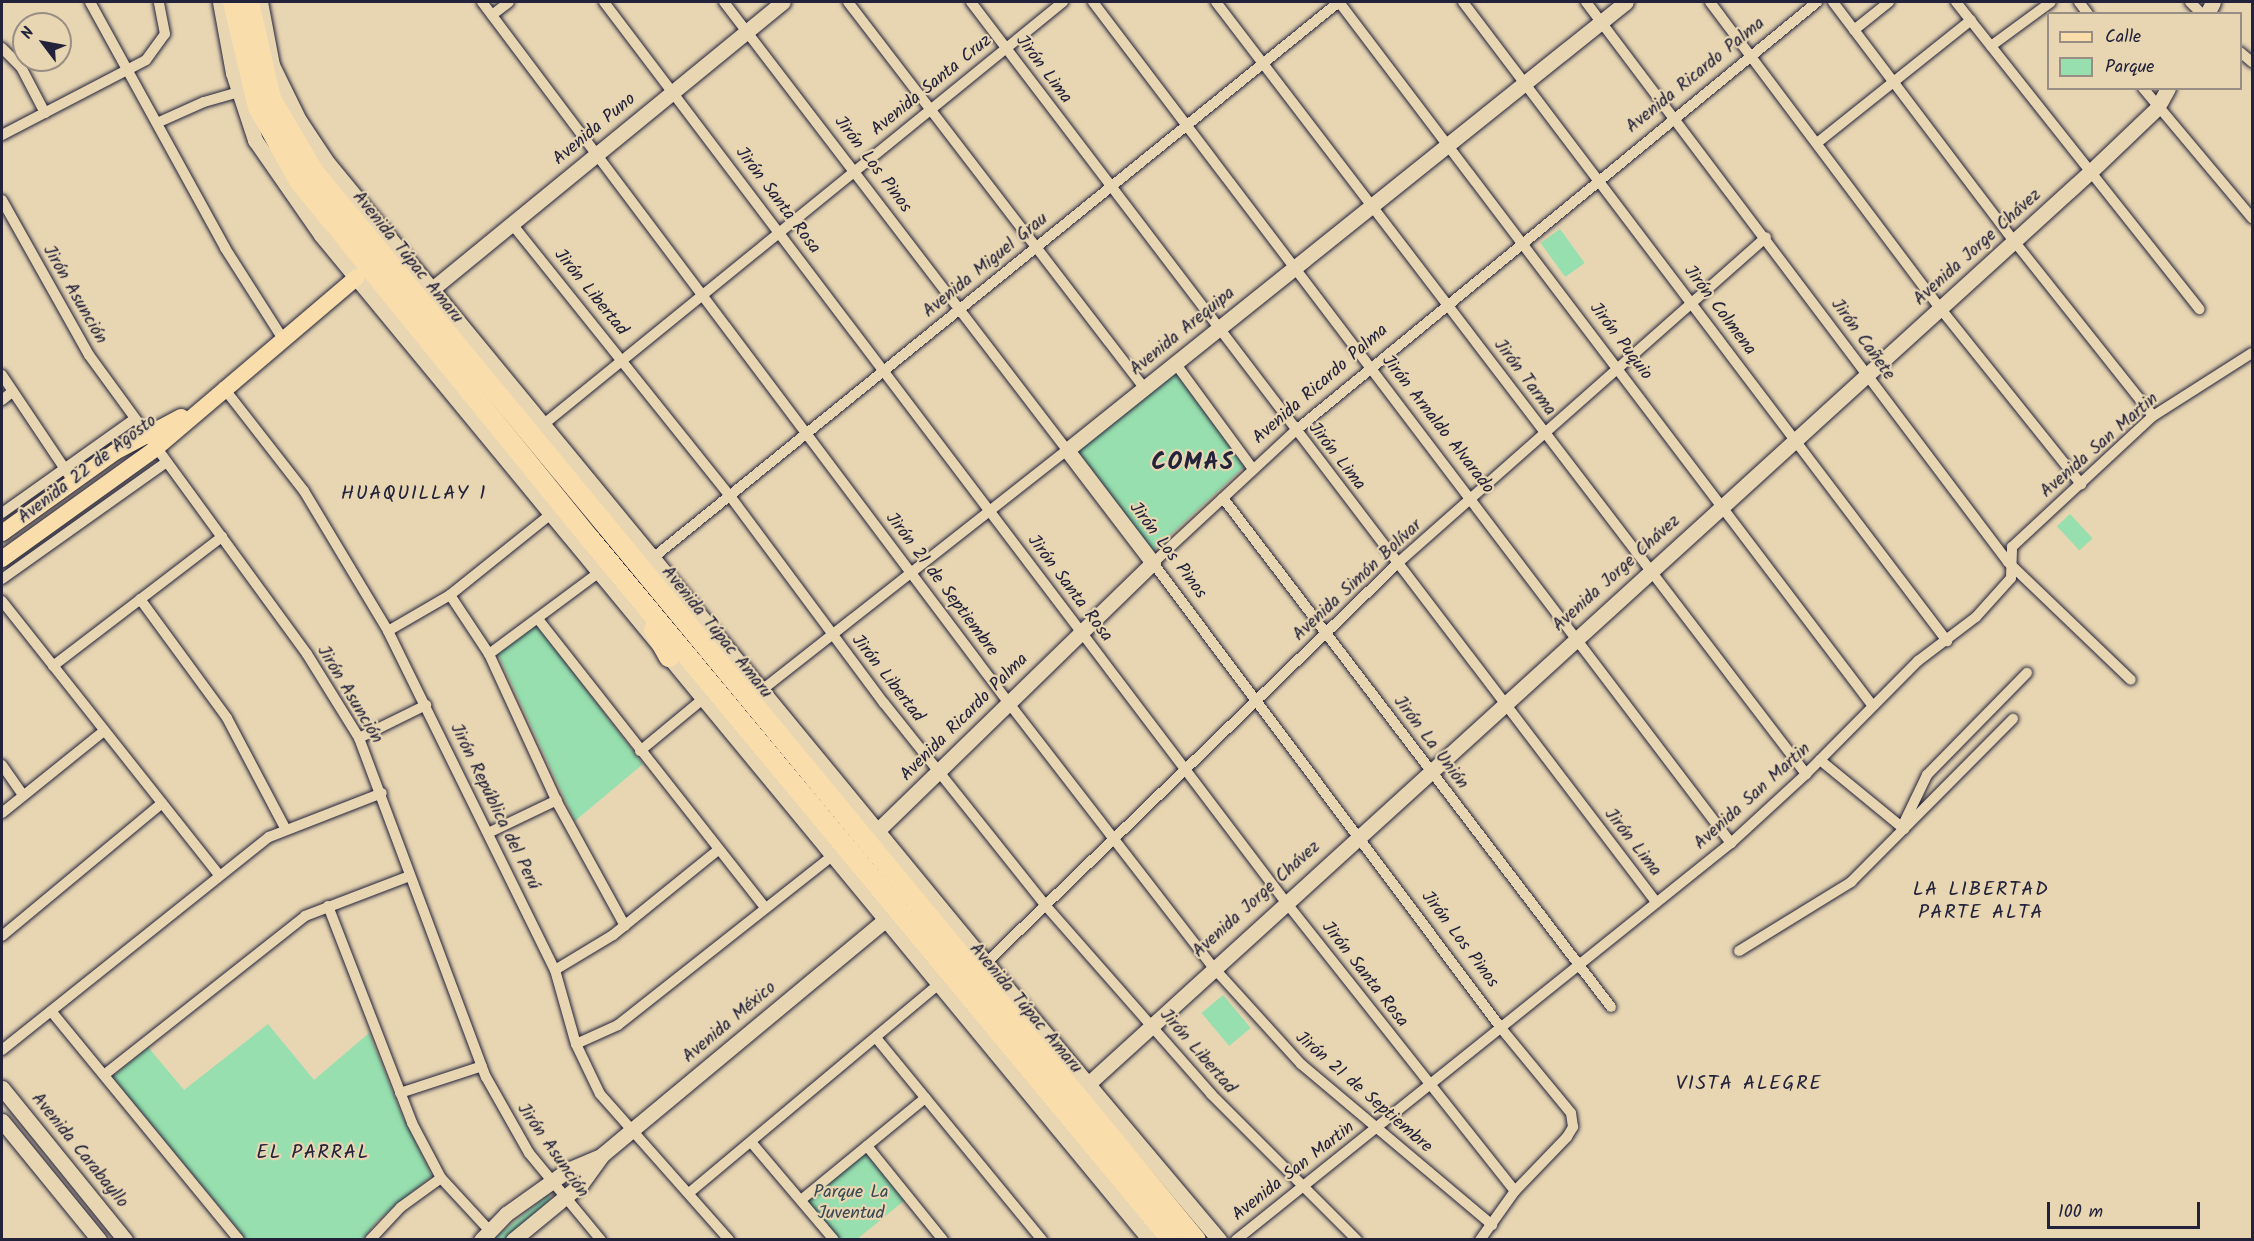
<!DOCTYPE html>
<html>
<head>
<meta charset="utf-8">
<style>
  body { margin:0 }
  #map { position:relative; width:2254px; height:1241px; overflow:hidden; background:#e8d6b3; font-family:Kalam,sans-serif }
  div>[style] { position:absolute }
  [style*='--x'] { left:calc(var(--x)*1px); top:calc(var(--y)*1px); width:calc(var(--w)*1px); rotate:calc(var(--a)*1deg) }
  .green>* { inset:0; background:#97dfae; transform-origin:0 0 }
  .roads { filter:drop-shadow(0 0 2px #22223b) drop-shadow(0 0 2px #22223b) }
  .street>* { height:10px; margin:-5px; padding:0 5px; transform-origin:5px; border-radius:5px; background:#e8d6b3 }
  .secondary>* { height:15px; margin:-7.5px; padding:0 7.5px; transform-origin:7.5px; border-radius:7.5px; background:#e8d6b3 }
  .primary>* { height:16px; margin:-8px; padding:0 8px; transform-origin:8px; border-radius:8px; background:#f9deab }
  .highway>* { height:20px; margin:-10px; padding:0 10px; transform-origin:10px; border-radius:10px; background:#f9deab }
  span { translate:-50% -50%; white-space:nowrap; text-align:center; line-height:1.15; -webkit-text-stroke:4.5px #e8d6b3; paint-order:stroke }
  .street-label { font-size:18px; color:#22223b }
  .park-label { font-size:18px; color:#394852 }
  .neighbourhood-label { font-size:20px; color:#22223b; letter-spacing:1.5px }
  .district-label { font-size:24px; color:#22223b; font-weight:700; letter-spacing:1.5px }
  .frame { position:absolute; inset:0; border:3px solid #22223b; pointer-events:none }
  .legend { position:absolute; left:2047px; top:12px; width:195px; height:78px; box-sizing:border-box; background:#e8d6b3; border:2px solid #998e83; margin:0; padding:8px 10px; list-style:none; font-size:18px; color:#22223b }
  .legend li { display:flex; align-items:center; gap:12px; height:30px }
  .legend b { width:30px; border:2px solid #998e83 }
  .north { position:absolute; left:12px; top:12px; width:60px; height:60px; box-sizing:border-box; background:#e8d6b3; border:2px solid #998e83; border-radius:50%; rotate:302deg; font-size:16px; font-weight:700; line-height:24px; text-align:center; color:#22223b }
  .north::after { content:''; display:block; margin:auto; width:21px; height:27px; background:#22223b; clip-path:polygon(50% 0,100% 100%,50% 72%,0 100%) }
  .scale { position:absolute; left:2047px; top:1202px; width:153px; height:27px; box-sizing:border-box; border:3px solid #22223b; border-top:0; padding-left:8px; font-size:18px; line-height:21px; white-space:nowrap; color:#22223b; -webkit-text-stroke:4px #e8d6b3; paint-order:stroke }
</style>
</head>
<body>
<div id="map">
  <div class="green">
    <div style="left:1560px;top:229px;width:42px;height:24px;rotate:54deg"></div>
    <div style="clip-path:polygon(1176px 368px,1247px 464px,1153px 551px,1077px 450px)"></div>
    <div style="left:2070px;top:514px;width:33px;height:18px;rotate:47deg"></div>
    <div style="clip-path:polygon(537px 625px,643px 764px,575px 821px,497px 652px)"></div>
    <div style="left:1223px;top:995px;width:43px;height:28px;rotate:50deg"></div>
    <div style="clip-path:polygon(268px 1024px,314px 1080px,369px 1033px,402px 1115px,432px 1176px,378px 1220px,363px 1239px,246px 1239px,112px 1077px,148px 1047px,184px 1090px)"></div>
    <div style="clip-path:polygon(866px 1153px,905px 1200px,856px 1240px,837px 1239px,807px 1201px)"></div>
    <div style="clip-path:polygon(550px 1193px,549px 1201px,509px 1239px,492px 1240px)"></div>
  </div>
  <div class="roads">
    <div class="street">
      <div style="--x:90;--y:2;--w:281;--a:61.2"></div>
      <div style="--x:225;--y:248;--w:108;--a:57.5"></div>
      <div style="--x:482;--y:2;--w:876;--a:53.08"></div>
      <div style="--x:1008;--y:702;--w:335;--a:52.3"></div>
      <div style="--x:1213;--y:967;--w:131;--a:47.8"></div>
      <div style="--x:1301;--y:1064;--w:250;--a:40.1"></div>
      <div style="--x:604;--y:2;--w:1128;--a:52.86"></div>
      <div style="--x:1285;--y:901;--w:370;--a:51.6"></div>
      <div style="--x:724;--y:2;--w:564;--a:52.56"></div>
      <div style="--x:1067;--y:450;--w:388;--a:141.8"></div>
      <div style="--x:848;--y:2;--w:486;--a:52.5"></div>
      <div style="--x:971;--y:2;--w:1131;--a:52.72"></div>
      <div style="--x:1093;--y:2;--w:1056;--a:52.82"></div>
      <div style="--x:1216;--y:2;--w:972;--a:52.61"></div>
      <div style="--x:1339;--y:2;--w:882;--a:52.83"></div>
      <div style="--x:1463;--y:2;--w:802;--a:52.86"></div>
      <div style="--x:1586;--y:2;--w:701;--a:53"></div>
      <div style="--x:2008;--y:562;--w:170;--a:43.8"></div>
      <div style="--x:1710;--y:2;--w:383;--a:53.1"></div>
      <div style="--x:1940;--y:308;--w:226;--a:51.3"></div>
      <div style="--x:1833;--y:2;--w:300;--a:52.9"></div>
      <div style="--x:2014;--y:241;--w:223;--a:51.5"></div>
      <div style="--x:1956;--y:2;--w:392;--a:51.6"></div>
      <div style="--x:2079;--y:2;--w:15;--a:53"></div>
      <div style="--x:2190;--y:2;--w:17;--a:45"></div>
      <div style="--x:492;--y:15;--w:21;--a:-37"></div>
      <div style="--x:1854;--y:30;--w:45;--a:-38.7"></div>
      <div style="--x:1991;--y:46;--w:74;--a:-36.3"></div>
      <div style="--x:2;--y:48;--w:27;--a:45"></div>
      <div style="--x:21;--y:67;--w:52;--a:62.4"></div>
      <div style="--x:2240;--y:52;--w:16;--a:40"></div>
      <div style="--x:2143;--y:88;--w:170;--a:50"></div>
      <div style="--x:157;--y:123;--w:51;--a:-24.1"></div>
      <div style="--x:204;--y:102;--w:35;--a:-16"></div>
      <div style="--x:2;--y:135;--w:162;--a:-27.5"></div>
      <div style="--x:146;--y:60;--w:32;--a:-54"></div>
      <div style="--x:165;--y:34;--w:33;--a:-101"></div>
      <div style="--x:1817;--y:143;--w:197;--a:-38.6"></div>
      <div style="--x:2;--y:200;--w:178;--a:60.7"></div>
      <div style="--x:89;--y:355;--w:370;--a:53.9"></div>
      <div style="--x:307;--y:654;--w:99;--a:58.2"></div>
      <div style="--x:359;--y:738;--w:362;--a:69.5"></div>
      <div style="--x:486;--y:1077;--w:87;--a:60.5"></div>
      <div style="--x:529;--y:1153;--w:113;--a:50.4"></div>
      <div style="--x:512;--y:224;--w:349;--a:51.3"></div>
      <div style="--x:730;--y:496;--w:258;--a:53.4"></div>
      <div style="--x:884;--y:703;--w:260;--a:51.4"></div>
      <div style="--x:1046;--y:906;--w:250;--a:48.7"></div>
      <div style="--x:1211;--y:1094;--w:206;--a:45"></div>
      <div style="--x:1175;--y:363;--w:132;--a:53.7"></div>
      <div style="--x:2;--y:375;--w:128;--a:56.2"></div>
      <div style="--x:223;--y:387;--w:132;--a:52.1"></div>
      <div style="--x:304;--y:491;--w:163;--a:59"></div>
      <div style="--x:388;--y:631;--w:378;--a:63.8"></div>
      <div style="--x:555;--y:970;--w:77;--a:74.2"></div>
      <div style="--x:576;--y:1044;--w:55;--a:64.4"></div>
      <div style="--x:600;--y:1094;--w:195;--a:48.5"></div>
      <div style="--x:2;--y:400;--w:13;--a:-39"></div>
      <div style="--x:544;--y:424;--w:669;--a:-39.11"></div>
      <div style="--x:1223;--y:498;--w:640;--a:52.68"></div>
      <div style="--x:2;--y:513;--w:161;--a:-35.4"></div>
      <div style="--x:654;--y:557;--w:882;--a:-39.02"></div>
      <div style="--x:2;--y:579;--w:200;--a:-35.4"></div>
      <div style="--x:450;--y:595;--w:71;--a:56.5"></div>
      <div style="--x:489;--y:654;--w:165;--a:65.3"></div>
      <div style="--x:558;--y:804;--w:139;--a:61.2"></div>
      <div style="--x:140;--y:599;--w:147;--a:53.8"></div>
      <div style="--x:227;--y:718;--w:124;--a:62.2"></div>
      <div style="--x:2;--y:601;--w:350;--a:51.6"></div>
      <div style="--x:538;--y:619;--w:367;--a:51.8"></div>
      <div style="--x:388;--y:631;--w:72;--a:-30.1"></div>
      <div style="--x:450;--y:595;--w:128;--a:-38.7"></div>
      <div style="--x:489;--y:654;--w:136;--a:-36.6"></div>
      <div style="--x:53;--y:666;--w:213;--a:-37.4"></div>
      <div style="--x:359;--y:738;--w:75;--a:-26.2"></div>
      <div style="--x:640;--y:751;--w:83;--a:-39.6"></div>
      <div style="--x:1820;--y:760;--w:109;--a:39.4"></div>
      <div style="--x:2;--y:765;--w:37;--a:55"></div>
      <div style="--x:2;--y:813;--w:131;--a:-38.8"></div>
      <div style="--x:1902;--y:827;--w:58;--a:-64.3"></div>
      <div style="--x:1927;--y:775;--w:143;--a:-45.6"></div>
      <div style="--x:490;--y:832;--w:74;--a:-25.5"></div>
      <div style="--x:328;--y:906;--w:233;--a:68.8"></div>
      <div style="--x:412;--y:1123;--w:62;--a:62.2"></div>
      <div style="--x:441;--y:1178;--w:71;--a:47.3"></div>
      <div style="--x:2;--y:936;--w:208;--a:-39.7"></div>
      <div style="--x:1739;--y:951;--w:132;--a:-31.6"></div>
      <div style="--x:1851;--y:882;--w:230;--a:-45.2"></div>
      <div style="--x:986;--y:963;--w:576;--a:-44.16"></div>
      <div style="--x:1399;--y:562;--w:490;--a:-41.5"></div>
      <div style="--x:555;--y:970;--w:68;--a:-31.1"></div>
      <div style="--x:613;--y:935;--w:135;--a:-39"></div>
      <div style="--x:51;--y:1011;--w:296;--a:50.6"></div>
      <div style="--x:877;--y:1039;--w:260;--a:50.6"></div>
      <div style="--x:576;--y:1044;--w:46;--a:-24.3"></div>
      <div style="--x:618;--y:1025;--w:273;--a:-38.3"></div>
      <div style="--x:2;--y:1050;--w:342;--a:-38.6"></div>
      <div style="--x:269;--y:837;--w:121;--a:-21.3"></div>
      <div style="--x:104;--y:1075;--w:256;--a:-38.3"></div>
      <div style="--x:305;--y:916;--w:112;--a:-20.9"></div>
      <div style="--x:400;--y:1093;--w:86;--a:-18.2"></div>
      <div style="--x:751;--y:1142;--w:128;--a:49.7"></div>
      <div style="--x:867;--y:1146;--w:121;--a:51"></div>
      <div style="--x:689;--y:1193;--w:324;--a:-39.9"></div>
      <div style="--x:801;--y:1200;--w:161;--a:-39.4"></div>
      <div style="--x:370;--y:1240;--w:45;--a:-46.8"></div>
      <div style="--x:401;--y:1207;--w:49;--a:-35.9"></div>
      <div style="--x:1236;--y:1240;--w:635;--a:-38.73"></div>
      <div style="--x:1731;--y:843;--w:102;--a:-42.6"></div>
      <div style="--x:1806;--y:774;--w:159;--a:-45.3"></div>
      <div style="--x:1918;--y:661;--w:73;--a:-37.2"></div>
      <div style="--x:1976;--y:617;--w:52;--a:-48.1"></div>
      <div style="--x:2011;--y:578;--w:31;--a:-88"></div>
      <div style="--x:2012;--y:547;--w:192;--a:-42.9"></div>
      <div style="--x:2153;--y:416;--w:117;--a:-32.5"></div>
      <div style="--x:1480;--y:1240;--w:60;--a:-54.5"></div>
      <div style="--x:1515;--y:1191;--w:75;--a:-46.1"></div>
      <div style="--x:1567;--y:1137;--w:12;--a:-59"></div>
      <div style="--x:1573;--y:1127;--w:14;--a:-98"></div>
      <div style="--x:1571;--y:1113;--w:110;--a:-129.5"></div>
      <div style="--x:1501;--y:1028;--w:581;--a:-126.81"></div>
      <div style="--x:1153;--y:563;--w:194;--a:-42.9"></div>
      <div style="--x:1295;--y:431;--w:676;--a:-39.41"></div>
    </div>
    <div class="secondary">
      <div style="--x:220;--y:2;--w:72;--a:79.6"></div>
      <div style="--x:233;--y:73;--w:71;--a:71.8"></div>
      <div style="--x:255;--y:140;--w:116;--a:55.2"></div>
      <div style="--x:321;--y:235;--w:1303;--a:50.48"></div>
      <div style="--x:260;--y:2;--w:64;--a:79.2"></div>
      <div style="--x:272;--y:65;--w:61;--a:63.9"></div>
      <div style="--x:299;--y:120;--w:50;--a:56.3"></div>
      <div style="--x:327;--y:162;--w:1037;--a:50.56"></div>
      <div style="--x:986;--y:963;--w:362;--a:49.9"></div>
      <div style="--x:2207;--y:14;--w:13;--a:-63"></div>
      <div style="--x:426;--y:294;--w:461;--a:-39.3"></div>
      <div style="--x:878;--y:830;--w:383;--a:-44.2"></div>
      <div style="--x:1153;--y:563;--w:142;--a:-127.3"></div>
      <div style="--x:1067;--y:450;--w:716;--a:-38.71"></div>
      <div style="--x:1088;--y:1084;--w:1353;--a:-42.31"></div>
      <div style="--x:2089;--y:173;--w:94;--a:-43.7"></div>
      <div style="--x:2157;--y:108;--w:23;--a:-61"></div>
      <div style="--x:2;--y:1088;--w:196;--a:51"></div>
      <div style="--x:2;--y:1121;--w:154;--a:50.8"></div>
      <div style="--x:481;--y:1240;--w:36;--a:-46"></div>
      <div style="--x:506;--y:1214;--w:76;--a:-35.4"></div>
      <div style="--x:568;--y:1170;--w:34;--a:-23"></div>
      <div style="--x:513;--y:1240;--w:88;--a:-39.5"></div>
      <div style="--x:581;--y:1184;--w:36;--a:-54"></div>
      <div style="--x:602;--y:1155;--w:39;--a:-40"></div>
      <div style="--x:632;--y:1130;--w:327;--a:-39.7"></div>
    </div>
    <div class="primary">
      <div style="--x:2;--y:533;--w:139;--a:-35.6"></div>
      <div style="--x:115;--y:452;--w:75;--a:-27.9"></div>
      <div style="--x:2;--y:559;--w:188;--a:-35.7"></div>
      <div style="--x:155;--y:449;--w:265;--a:-40.4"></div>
    </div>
    <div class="highway">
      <div style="--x:233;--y:2;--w:108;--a:76.6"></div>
      <div style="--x:258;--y:107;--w:86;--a:60.8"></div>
      <div style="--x:300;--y:182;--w:461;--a:50.9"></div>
      <div style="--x:591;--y:540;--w:910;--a:50.31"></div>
      <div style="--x:249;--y:2;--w:99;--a:77.2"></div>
      <div style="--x:271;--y:99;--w:85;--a:59.5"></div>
      <div style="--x:314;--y:172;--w:1385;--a:50.45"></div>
      <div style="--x:654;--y:630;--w:31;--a:61"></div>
    </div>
  </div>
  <div class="street-label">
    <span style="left:1043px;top:70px;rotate:53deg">Jirón Lima</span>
    <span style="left:1696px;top:76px;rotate:-39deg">Avenida Ricardo Palma</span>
    <span style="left:932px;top:86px;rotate:-39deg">Avenida Santa Cruz</span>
    <span style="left:595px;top:130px;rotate:-40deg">Avenida Puno</span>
    <span style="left:872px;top:165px;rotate:53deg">Jirón Los Pinos</span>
    <span style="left:777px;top:201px;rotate:53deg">Jirón Santa Rosa</span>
    <span style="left:1978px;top:248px;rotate:-42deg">Avenida Jorge Chávez</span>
    <span style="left:407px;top:258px;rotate:51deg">Avenida Túpac Amaru</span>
    <span style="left:986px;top:266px;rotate:-39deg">Avenida Miguel Grau</span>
    <span style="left:590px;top:293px;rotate:51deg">Jirón Libertad</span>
    <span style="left:74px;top:295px;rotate:60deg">Jirón Asunción</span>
    <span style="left:1719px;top:311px;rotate:53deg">Jirón Colmena</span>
    <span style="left:1183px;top:332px;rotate:-39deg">Avenida Arequipa</span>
    <span style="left:1862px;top:340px;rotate:54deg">Jirón Cañete</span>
    <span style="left:1620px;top:342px;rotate:53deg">Jirón Puquio</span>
    <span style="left:1524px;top:378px;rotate:53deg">Jirón Tarma</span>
    <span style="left:1321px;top:385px;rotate:-41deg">Avenida Ricardo Palma</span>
    <span style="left:1437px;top:425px;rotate:52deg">Jirón Arnaldo Alvarado</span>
    <span style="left:2100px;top:446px;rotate:-41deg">Avenida San Martin</span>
    <span style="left:1336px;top:457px;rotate:52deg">Jirón Lima</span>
    <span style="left:88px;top:470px;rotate:-37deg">Avenida 22 de Agosto</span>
    <span style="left:1167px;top:551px;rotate:53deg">Jirón Los Pinos</span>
    <span style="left:1617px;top:574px;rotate:-42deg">Avenida Jorge Chávez</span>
    <span style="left:1358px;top:581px;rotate:-43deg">Avenida Simón Bolívar</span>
    <span style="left:941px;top:585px;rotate:53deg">Jirón 21 de Septiembre</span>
    <span style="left:1069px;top:589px;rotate:53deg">Jirón Santa Rosa</span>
    <span style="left:716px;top:633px;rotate:51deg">Avenida Túpac Amaru</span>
    <span style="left:887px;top:679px;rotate:52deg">Jirón Libertad</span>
    <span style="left:349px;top:695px;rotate:59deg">Jirón Asunción</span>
    <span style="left:965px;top:718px;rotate:-45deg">Avenida Ricardo Palma</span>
    <span style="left:1430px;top:743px;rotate:53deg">Jirón La Unión</span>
    <span style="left:1753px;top:797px;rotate:-42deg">Avenida San Martin</span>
    <span style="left:494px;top:807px;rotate:64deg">Jirón República del Perú</span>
    <span style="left:1632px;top:843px;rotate:52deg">Jirón Lima</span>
    <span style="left:1257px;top:900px;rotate:-42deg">Avenida Jorge Chávez</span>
    <span style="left:1459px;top:940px;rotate:53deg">Jirón Los Pinos</span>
    <span style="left:1364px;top:975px;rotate:52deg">Jirón Santa Rosa</span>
    <span style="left:1025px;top:1009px;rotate:50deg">Avenida Túpac Amaru</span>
    <span style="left:730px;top:1023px;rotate:-40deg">Avenida México</span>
    <span style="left:1197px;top:1052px;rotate:49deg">Jirón Libertad</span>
    <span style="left:1363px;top:1093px;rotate:41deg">Jirón 21 de Septiembre</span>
    <span style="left:79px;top:1151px;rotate:51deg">Avenida Carabayllo</span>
    <span style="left:552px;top:1151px;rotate:55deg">Jirón Asunción</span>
    <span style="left:1294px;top:1172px;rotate:-38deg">Avenida San Martin</span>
  </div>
  <div class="park-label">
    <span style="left:851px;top:1204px">Parque La<br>Juventud</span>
  </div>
  <div class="neighbourhood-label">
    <span style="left:414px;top:494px">HUAQUILLAY 1</span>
    <span style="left:1981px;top:902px">LA LIBERTAD<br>PARTE ALTA</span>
    <span style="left:1749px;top:1084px">VISTA ALEGRE</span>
    <span style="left:313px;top:1153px">EL PARRAL</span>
  </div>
  <div class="district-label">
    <span style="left:1193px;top:463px">COMAS</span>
  </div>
  <div class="frame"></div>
  <ul class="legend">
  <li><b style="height:8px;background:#f9deab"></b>Calle</li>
  <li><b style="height:16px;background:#97dfae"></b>Parque</li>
  </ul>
  <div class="north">N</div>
  <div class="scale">100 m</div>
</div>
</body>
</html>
